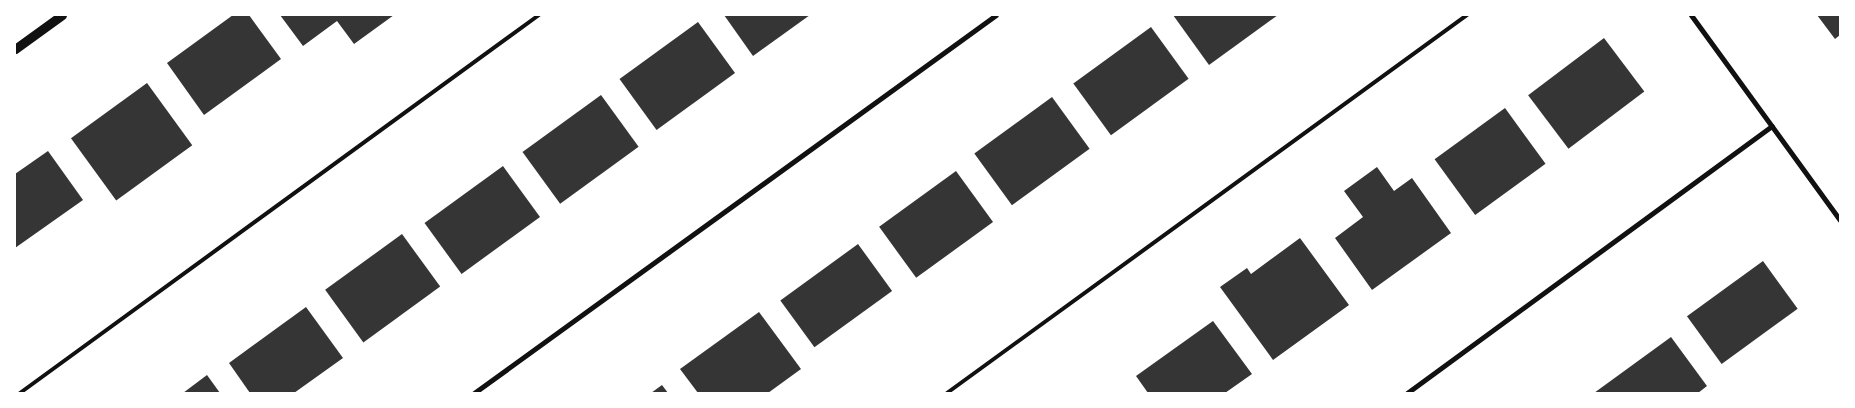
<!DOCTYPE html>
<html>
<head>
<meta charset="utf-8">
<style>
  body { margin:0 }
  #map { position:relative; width:1855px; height:408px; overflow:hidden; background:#fff; font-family:Karla,sans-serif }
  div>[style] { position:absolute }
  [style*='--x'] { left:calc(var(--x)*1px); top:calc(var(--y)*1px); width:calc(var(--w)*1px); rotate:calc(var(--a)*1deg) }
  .building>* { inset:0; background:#353535; transform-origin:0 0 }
  .service>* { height:4px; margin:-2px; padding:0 2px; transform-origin:2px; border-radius:2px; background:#111 }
  .minor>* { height:5px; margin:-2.5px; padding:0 2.5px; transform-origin:2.5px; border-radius:2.5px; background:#111 }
  .tertiary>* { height:9px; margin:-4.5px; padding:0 4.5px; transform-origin:4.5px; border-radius:4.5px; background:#111 }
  span { translate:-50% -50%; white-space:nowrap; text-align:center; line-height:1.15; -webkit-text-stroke:5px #fff; paint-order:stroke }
  .frame { position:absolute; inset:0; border:16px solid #fff; pointer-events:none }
</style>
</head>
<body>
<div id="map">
  <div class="building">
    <div style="clip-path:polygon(233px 15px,249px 15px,281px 59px,204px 115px,167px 63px)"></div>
    <div style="clip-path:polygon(280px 15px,394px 15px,354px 44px,337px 21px,303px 46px)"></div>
    <div style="clip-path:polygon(724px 15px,810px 15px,753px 56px)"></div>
    <div style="clip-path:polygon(1173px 15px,1278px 15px,1209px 65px)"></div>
    <div style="clip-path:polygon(1817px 15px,1840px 15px,1840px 35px,1835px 39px)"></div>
    <div style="left:698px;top:22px;width:63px;height:97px;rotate:54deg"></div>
    <div style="left:1151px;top:27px;width:64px;height:96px;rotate:54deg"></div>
    <div style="left:1604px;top:38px;width:67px;height:95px;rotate:53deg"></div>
    <div style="left:147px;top:83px;width:77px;height:94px;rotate:54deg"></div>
    <div style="left:601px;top:95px;width:64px;height:97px;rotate:54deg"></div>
    <div style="left:1052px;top:97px;width:64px;height:96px;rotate:54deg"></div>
    <div style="left:1505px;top:108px;width:69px;height:87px;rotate:54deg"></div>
    <div style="clip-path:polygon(48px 151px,83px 200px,15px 248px,15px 174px)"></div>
    <div style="left:503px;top:166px;width:63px;height:97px;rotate:54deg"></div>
    <div style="clip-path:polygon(1377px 167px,1394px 191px,1412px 178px,1451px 233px,1372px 290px,1335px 238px,1363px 217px,1344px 191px)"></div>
    <div style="left:956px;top:171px;width:63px;height:95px;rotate:54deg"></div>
    <div style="left:402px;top:234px;width:65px;height:95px;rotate:54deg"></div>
    <div style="clip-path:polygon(1300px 238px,1349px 305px,1273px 360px,1220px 287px,1247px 268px,1251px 274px)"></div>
    <div style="left:858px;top:244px;width:58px;height:96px;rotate:54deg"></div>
    <div style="left:1763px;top:261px;width:59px;height:94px;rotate:54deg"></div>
    <div style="clip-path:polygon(306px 307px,343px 358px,294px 393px,250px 393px,229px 363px)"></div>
    <div style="clip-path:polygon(759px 312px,801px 369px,768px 393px,698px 393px,680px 369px)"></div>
    <div style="clip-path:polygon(1213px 321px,1252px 374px,1225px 393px,1148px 393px,1136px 376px)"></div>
    <div style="clip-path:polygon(1671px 337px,1707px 386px,1698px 393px,1594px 393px)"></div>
    <div style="clip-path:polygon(207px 375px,220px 393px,183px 393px)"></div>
    <div style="clip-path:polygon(662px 385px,668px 393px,651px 393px)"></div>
  </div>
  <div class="service">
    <div style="--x:20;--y:393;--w:642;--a:-36.07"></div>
    <div style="--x:947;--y:393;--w:643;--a:-36.01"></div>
  </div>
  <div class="minor">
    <div style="--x:1691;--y:15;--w:253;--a:54"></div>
    <div style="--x:474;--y:393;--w:644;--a:-35.91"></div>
    <div style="--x:1407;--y:393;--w:452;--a:-36.2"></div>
  </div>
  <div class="tertiary">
    <div style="--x:15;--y:49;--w:58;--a:-35.9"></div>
  </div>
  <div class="frame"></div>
</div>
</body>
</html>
